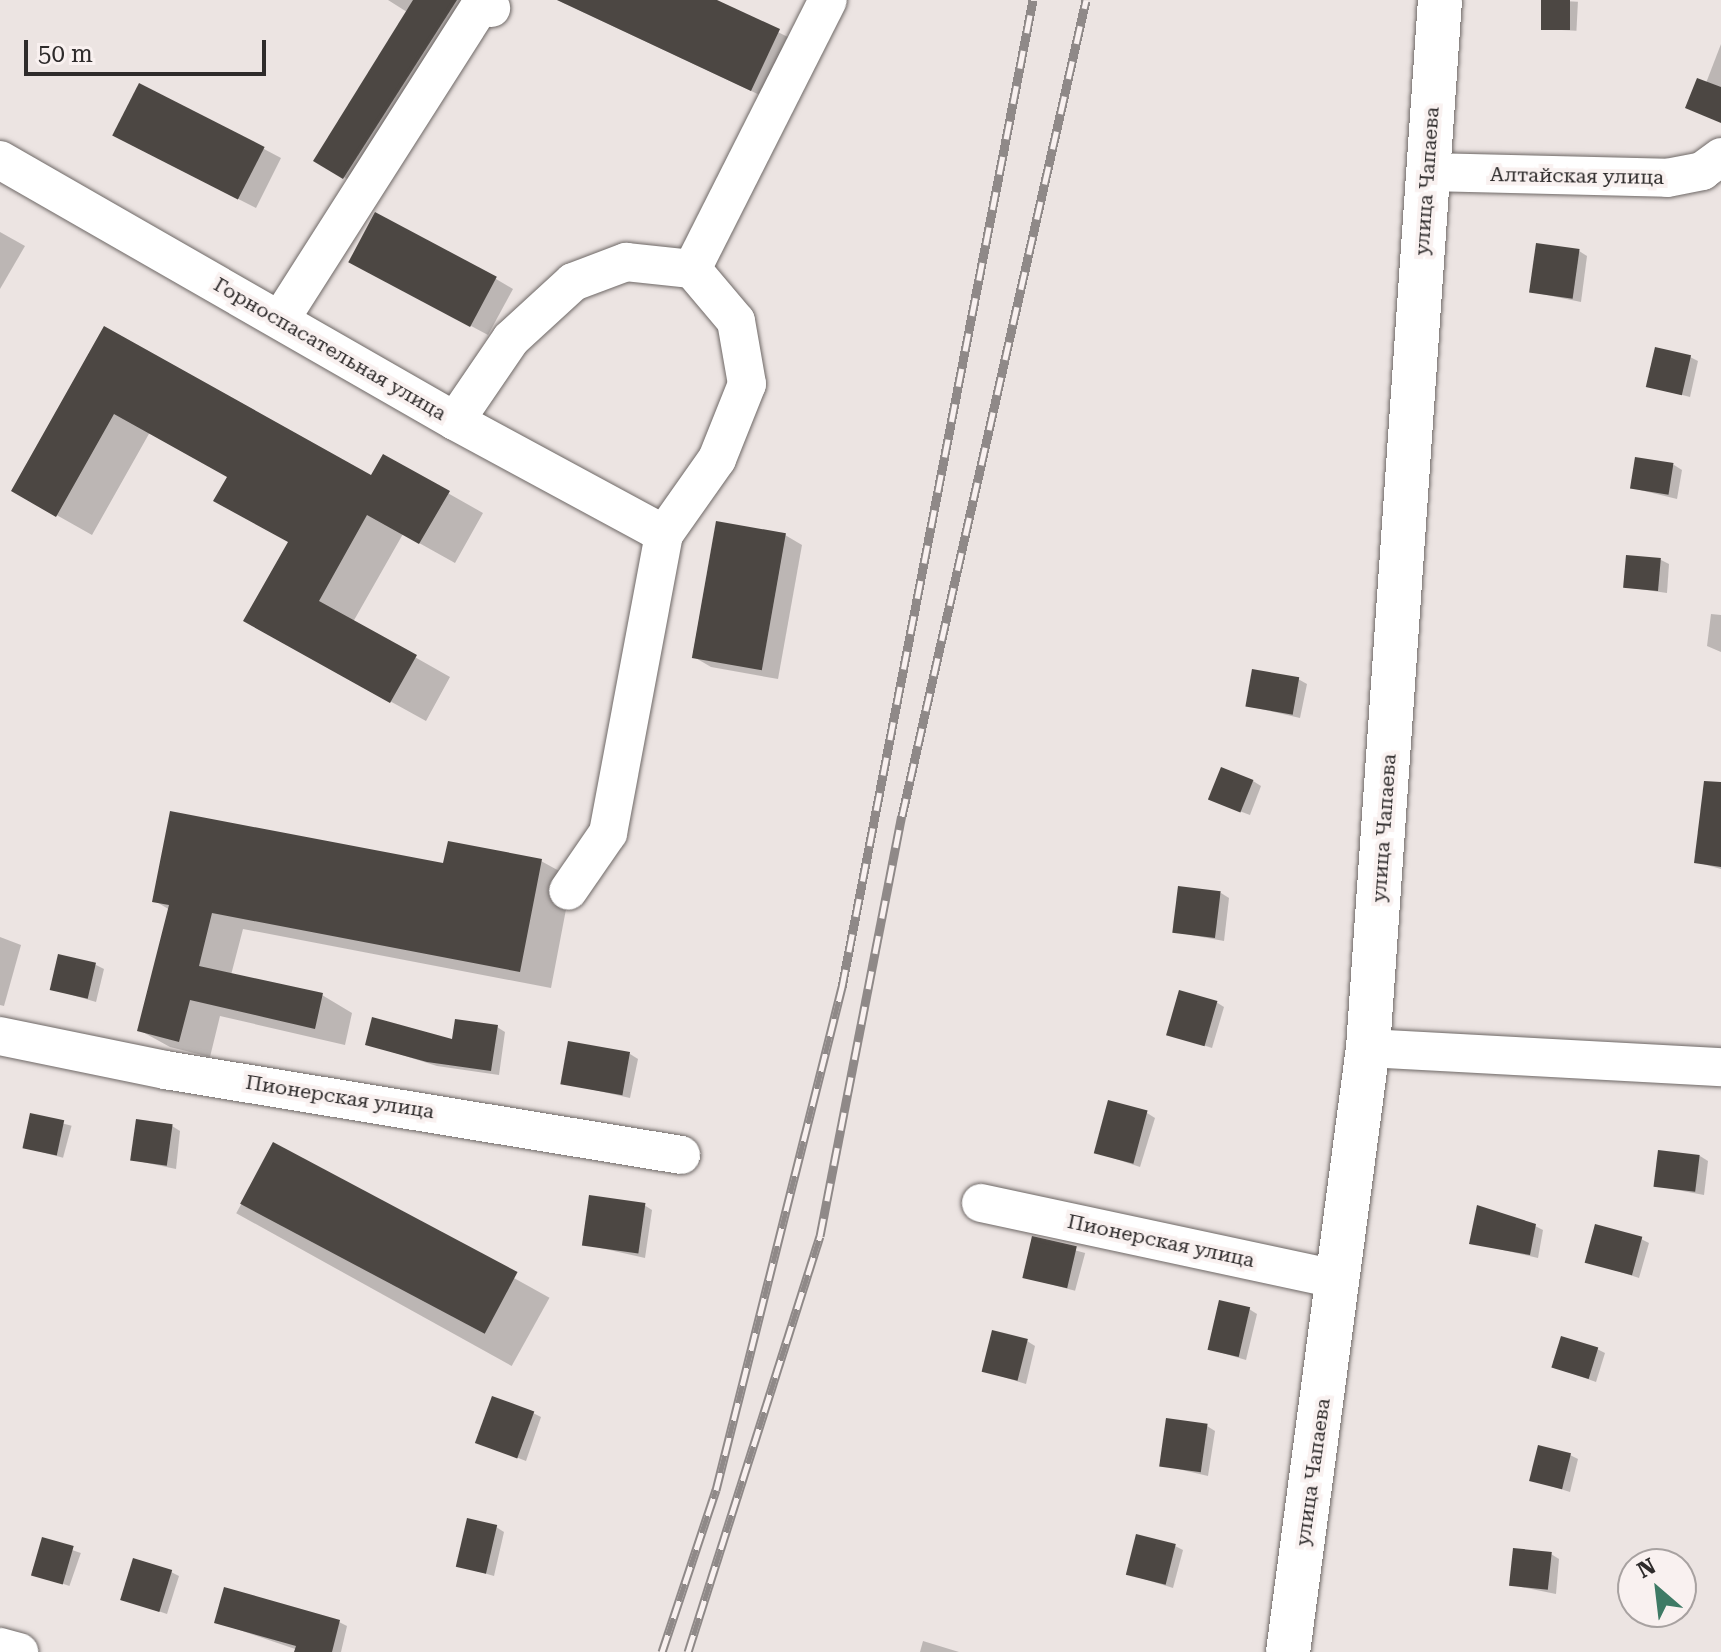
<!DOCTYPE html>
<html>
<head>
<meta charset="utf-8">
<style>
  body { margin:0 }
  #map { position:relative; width:1721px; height:1652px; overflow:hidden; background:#ece4e2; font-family:"Roboto Serif",serif }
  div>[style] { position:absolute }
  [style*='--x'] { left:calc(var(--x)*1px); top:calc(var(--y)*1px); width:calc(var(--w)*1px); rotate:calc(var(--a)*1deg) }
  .shadow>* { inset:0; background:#0003; transform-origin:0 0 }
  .building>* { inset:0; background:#4c4743; transform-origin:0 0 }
  .roads { filter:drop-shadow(0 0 2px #6e6866) drop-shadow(0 0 2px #6e6866) }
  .minor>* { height:38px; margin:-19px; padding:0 19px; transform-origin:19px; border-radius:19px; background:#fff }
  .tertiary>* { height:44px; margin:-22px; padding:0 22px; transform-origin:22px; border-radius:22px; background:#fff }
  .rail>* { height:9px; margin-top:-4.5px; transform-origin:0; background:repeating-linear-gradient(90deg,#f9f1f0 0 18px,#8f8988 0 36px); box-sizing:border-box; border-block:2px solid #8f8988 }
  span { translate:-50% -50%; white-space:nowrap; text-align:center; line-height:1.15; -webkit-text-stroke:8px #f9f1f0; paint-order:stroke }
  .street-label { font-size:20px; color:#2e2b2b }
  .north { position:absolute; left:1617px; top:1548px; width:80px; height:80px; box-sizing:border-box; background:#f9f1f0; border:2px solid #a8a2a1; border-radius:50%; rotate:332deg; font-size:22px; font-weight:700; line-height:32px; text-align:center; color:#2e2b2b }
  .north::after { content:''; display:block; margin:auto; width:28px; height:36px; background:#3e7a65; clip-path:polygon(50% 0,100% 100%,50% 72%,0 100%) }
  .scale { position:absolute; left:24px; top:40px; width:242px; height:36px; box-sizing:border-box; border:4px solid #2e2b2b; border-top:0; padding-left:10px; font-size:24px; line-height:28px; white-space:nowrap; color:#2e2b2b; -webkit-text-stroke:6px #f9f1f0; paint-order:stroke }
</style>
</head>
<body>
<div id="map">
  <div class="shadow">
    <div style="clip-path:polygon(388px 0,464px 0,352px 182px,316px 160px,407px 12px)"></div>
    <div style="clip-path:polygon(557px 0,713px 0,796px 41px,768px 99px)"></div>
    <div style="left:1543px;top:0;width:35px;height:29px;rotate:3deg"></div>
    <div style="clip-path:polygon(1721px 44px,1721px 122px,1706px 83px)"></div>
    <div style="clip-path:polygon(132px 145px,264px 149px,281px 158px,256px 208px)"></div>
    <div style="clip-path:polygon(0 232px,25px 246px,0 289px)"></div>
    <div style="clip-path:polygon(1579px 251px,1587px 256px,1581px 302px,1532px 292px)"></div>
    <div style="clip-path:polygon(364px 269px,496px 279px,513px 289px,488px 335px)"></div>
    <div style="clip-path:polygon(104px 328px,372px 478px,384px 457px,483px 513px,455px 563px,403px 534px,353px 622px,450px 677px,426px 721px,281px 641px,290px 542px,229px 476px,150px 432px,92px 535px,14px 491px)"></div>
    <div style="clip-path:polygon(1690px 357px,1698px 361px,1690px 397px,1648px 386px)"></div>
    <div style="clip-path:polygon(1674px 465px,1682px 470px,1677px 499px,1632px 488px)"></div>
    <div style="clip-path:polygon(785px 535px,802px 545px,778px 679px,711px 667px,694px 657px)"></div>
    <div style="clip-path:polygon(1661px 560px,1669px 564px,1667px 593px,1625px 587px)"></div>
    <div style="clip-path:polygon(1711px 614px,1721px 615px,1721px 652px,1707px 646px)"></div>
    <div style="clip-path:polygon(1298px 679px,1307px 684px,1300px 718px,1248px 706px)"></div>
    <div style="clip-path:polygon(1253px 781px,1261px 786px,1250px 815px,1218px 803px)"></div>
    <div style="clip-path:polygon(1721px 831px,1721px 869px,1696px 862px)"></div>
    <div style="clip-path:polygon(541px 861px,572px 878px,551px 988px,243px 929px,231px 975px,322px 995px,352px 1013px,345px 1045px,220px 1016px,210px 1057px,170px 1047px,139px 1030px,170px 910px,155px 901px,445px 865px)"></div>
    <div style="clip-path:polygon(1221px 893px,1229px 898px,1224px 941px,1175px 932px)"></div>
    <div style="clip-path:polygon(0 937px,21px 945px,4px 1006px,0 1005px)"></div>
    <div style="clip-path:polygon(96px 965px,104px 969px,96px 1002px,52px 989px)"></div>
    <div style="clip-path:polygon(1216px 1002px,1224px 1007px,1212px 1048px,1169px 1034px)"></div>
    <div style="clip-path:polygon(497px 1027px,505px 1032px,499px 1075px,437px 1066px,367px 1044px,453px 1042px)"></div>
    <div style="clip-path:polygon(630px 1054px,638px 1059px,630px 1098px,563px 1083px)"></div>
    <div style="clip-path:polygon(1147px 1113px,1155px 1118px,1140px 1167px,1095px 1152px)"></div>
    <div style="left:31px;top:1115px;width:42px;height:33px;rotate:15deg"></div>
    <div style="clip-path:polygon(172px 1126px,180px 1131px,176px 1169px,133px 1160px)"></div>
    <div style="left:274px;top:1145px;width:315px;height:78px;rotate:29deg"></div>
    <div style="clip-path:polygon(1700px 1156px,1708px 1161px,1704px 1195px,1656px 1186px)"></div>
    <div style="clip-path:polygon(644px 1205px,652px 1210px,645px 1258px,583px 1244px)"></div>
    <div style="clip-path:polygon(1535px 1226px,1543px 1230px,1538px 1258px,1472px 1243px)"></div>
    <div style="left:1033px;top:1239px;width:54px;height:39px;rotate:15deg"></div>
    <div style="clip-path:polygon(1641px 1239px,1649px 1243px,1639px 1278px,1587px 1261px)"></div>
    <div style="clip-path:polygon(1249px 1309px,1257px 1314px,1246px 1360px,1209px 1349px)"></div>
    <div style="clip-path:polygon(1027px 1341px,1035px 1346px,1026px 1384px,984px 1371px)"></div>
    <div style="clip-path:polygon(1597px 1349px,1605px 1353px,1596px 1382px,1554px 1367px)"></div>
    <div style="clip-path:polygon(533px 1413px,541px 1417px,526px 1461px,478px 1442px)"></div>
    <div style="clip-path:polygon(1207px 1426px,1215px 1431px,1208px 1476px,1161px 1465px)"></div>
    <div style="clip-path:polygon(1570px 1455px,1578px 1459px,1570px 1492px,1532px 1480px)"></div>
    <div style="clip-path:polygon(496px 1527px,504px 1532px,494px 1576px,459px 1566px)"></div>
    <div style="left:43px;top:1540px;width:40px;height:35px;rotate:19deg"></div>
    <div style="clip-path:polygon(1175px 1546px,1183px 1550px,1173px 1588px,1128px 1574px)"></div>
    <div style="clip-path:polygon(1551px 1554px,1559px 1559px,1556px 1594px,1511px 1585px)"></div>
    <div style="clip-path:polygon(171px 1572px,179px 1576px,167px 1614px,122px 1599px)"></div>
    <div style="clip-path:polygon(216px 1622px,339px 1622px,347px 1626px,341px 1652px,304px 1652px)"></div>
    <div style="clip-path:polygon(923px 1641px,959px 1652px,920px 1652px)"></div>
  </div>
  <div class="building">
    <div style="clip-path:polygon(413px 0,457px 0,343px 179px,313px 161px)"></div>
    <div style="clip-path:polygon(557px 0,717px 0,780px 29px,751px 91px)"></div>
    <div style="left:1541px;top:0;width:29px;height:30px"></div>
    <div style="clip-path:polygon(1697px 78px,1721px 87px,1721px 123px,1685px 108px)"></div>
    <div style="left:139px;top:83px;width:141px;height:59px;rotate:27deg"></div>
    <div style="left:375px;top:212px;width:138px;height:57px;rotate:28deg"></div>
    <div style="left:1536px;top:243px;width:44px;height:50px;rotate:8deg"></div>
    <div style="clip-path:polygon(104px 326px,371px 475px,383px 454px,450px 491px,419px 544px,367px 515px,319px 601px,417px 655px,390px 703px,243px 621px,288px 542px,213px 501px,227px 477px,114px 414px,56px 517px,11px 491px)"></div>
    <div style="left:1655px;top:347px;width:37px;height:41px;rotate:13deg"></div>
    <div style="left:1635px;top:457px;width:39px;height:32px;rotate:9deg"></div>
    <div style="left:716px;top:521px;width:71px;height:139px;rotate:10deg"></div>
    <div style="left:1626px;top:555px;width:35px;height:33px;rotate:5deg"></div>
    <div style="left:1252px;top:669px;width:48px;height:38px;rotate:10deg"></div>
    <div style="left:1221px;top:767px;width:35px;height:35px;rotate:22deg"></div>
    <div style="clip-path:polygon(1704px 781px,1721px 782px,1721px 867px,1694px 863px)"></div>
    <div style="clip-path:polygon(170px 811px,443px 863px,448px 841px,542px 859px,520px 972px,212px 913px,199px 966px,323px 993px,315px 1029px,190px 1000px,179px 1042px,137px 1031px,169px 905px,152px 902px)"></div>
    <div style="left:1178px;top:886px;width:43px;height:47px;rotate:7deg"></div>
    <div style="left:58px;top:954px;width:39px;height:37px;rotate:13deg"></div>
    <div style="left:1179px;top:990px;width:40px;height:47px;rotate:16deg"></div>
    <div style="clip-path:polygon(372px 1017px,452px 1039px,455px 1019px,498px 1025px,491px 1071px,427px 1062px,365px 1045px)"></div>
    <div style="left:568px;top:1041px;width:63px;height:44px;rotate:10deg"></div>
    <div style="left:1108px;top:1100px;width:41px;height:55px;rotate:15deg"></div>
    <div style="left:30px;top:1113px;width:35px;height:36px;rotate:12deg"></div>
    <div style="left:136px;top:1119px;width:37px;height:42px;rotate:8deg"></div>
    <div style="left:273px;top:1142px;width:277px;height:70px;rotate:28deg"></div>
    <div style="left:1658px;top:1150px;width:42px;height:37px;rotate:7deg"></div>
    <div style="left:589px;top:1195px;width:57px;height:51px;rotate:8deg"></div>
    <div style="clip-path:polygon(1477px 1205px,1536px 1224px,1530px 1255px,1469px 1244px)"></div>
    <div style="left:1595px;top:1224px;width:49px;height:40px;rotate:15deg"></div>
    <div style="left:1032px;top:1236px;width:46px;height:43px;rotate:13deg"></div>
    <div style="left:1219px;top:1300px;width:32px;height:51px;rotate:13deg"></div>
    <div style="left:992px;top:1330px;width:37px;height:43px;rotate:14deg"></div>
    <div style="left:1561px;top:1336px;width:39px;height:33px;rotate:17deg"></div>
    <div style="left:492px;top:1396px;width:45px;height:50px;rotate:20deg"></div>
    <div style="left:1166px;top:1418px;width:42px;height:49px;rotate:8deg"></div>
    <div style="left:1538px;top:1445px;width:34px;height:37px;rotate:14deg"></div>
    <div style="left:467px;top:1518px;width:31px;height:50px;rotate:13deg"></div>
    <div style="left:1136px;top:1534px;width:41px;height:42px;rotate:14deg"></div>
    <div style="left:42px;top:1537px;width:33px;height:40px;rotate:16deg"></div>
    <div style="left:1513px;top:1548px;width:39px;height:38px;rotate:6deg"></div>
    <div style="left:133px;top:1558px;width:41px;height:44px;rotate:17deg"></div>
    <div style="clip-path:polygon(224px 1587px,340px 1620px,332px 1652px,294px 1652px,296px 1646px,214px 1623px)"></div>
  </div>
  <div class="roads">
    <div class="minor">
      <div style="--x:0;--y:160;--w:525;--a:29.84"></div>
      <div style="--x:455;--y:421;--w:238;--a:28.4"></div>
      <div style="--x:1428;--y:172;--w:239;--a:1.4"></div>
      <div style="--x:1667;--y:178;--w:36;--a:-11"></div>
      <div style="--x:1702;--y:171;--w:24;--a:-36"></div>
      <div style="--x:692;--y:269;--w:301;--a:-63.2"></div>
      <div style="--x:280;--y:320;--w:375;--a:-57.5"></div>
      <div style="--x:481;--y:4;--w:11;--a:22"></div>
      <div style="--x:455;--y:421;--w:99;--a:-55.7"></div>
      <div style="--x:511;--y:339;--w:84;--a:-42.6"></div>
      <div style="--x:573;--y:282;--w:57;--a:-20.7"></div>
      <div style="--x:626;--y:262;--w:66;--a:6.1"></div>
      <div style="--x:692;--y:269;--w:68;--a:49.8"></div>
      <div style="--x:736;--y:321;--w:64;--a:80.1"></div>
      <div style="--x:747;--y:384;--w:81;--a:111.8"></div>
      <div style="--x:717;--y:459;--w:92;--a:125.2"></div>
      <div style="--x:664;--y:534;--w:304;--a:100.6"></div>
      <div style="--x:608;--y:833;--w:70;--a:124.6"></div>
      <div style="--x:0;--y:1036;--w:168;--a:11.6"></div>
      <div style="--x:165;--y:1070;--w:523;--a:9.35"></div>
      <div style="--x:1368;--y:1048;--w:354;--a:3.1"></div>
      <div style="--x:981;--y:1203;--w:367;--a:12.1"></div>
      <div style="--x:0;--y:1647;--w:20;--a:15"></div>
    </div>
    <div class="tertiary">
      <div style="--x:1288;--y:1652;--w:609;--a:-82.46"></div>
      <div style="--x:1368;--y:1048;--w:1050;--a:-86.07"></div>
    </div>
  </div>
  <div class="rail">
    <div style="--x:662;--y:1652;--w:171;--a:-71.6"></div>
    <div style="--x:716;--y:1490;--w:519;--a:-75.94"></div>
    <div style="--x:842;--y:987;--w:1005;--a:-79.05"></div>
    <div style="--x:688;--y:1652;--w:436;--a:-72.4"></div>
    <div style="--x:820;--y:1236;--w:428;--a:-79"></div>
    <div style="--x:902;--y:816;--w:836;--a:-77.29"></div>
  </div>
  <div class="street-label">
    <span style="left:1577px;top:176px;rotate:1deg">Алтайская улица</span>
    <span style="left:1427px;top:181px;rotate:-86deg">улица Чапаева</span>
    <span style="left:330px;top:349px;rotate:30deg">Горноспасательная улица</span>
    <span style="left:1384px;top:828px;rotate:-86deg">улица Чапаева</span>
    <span style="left:340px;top:1097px;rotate:9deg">Пионерская улица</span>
    <span style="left:1161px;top:1241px;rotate:12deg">Пионерская улица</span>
    <span style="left:1313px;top:1472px;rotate:-82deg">улица Чапаева</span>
  </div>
  <div class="north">N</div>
  <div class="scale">50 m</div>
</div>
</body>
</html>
